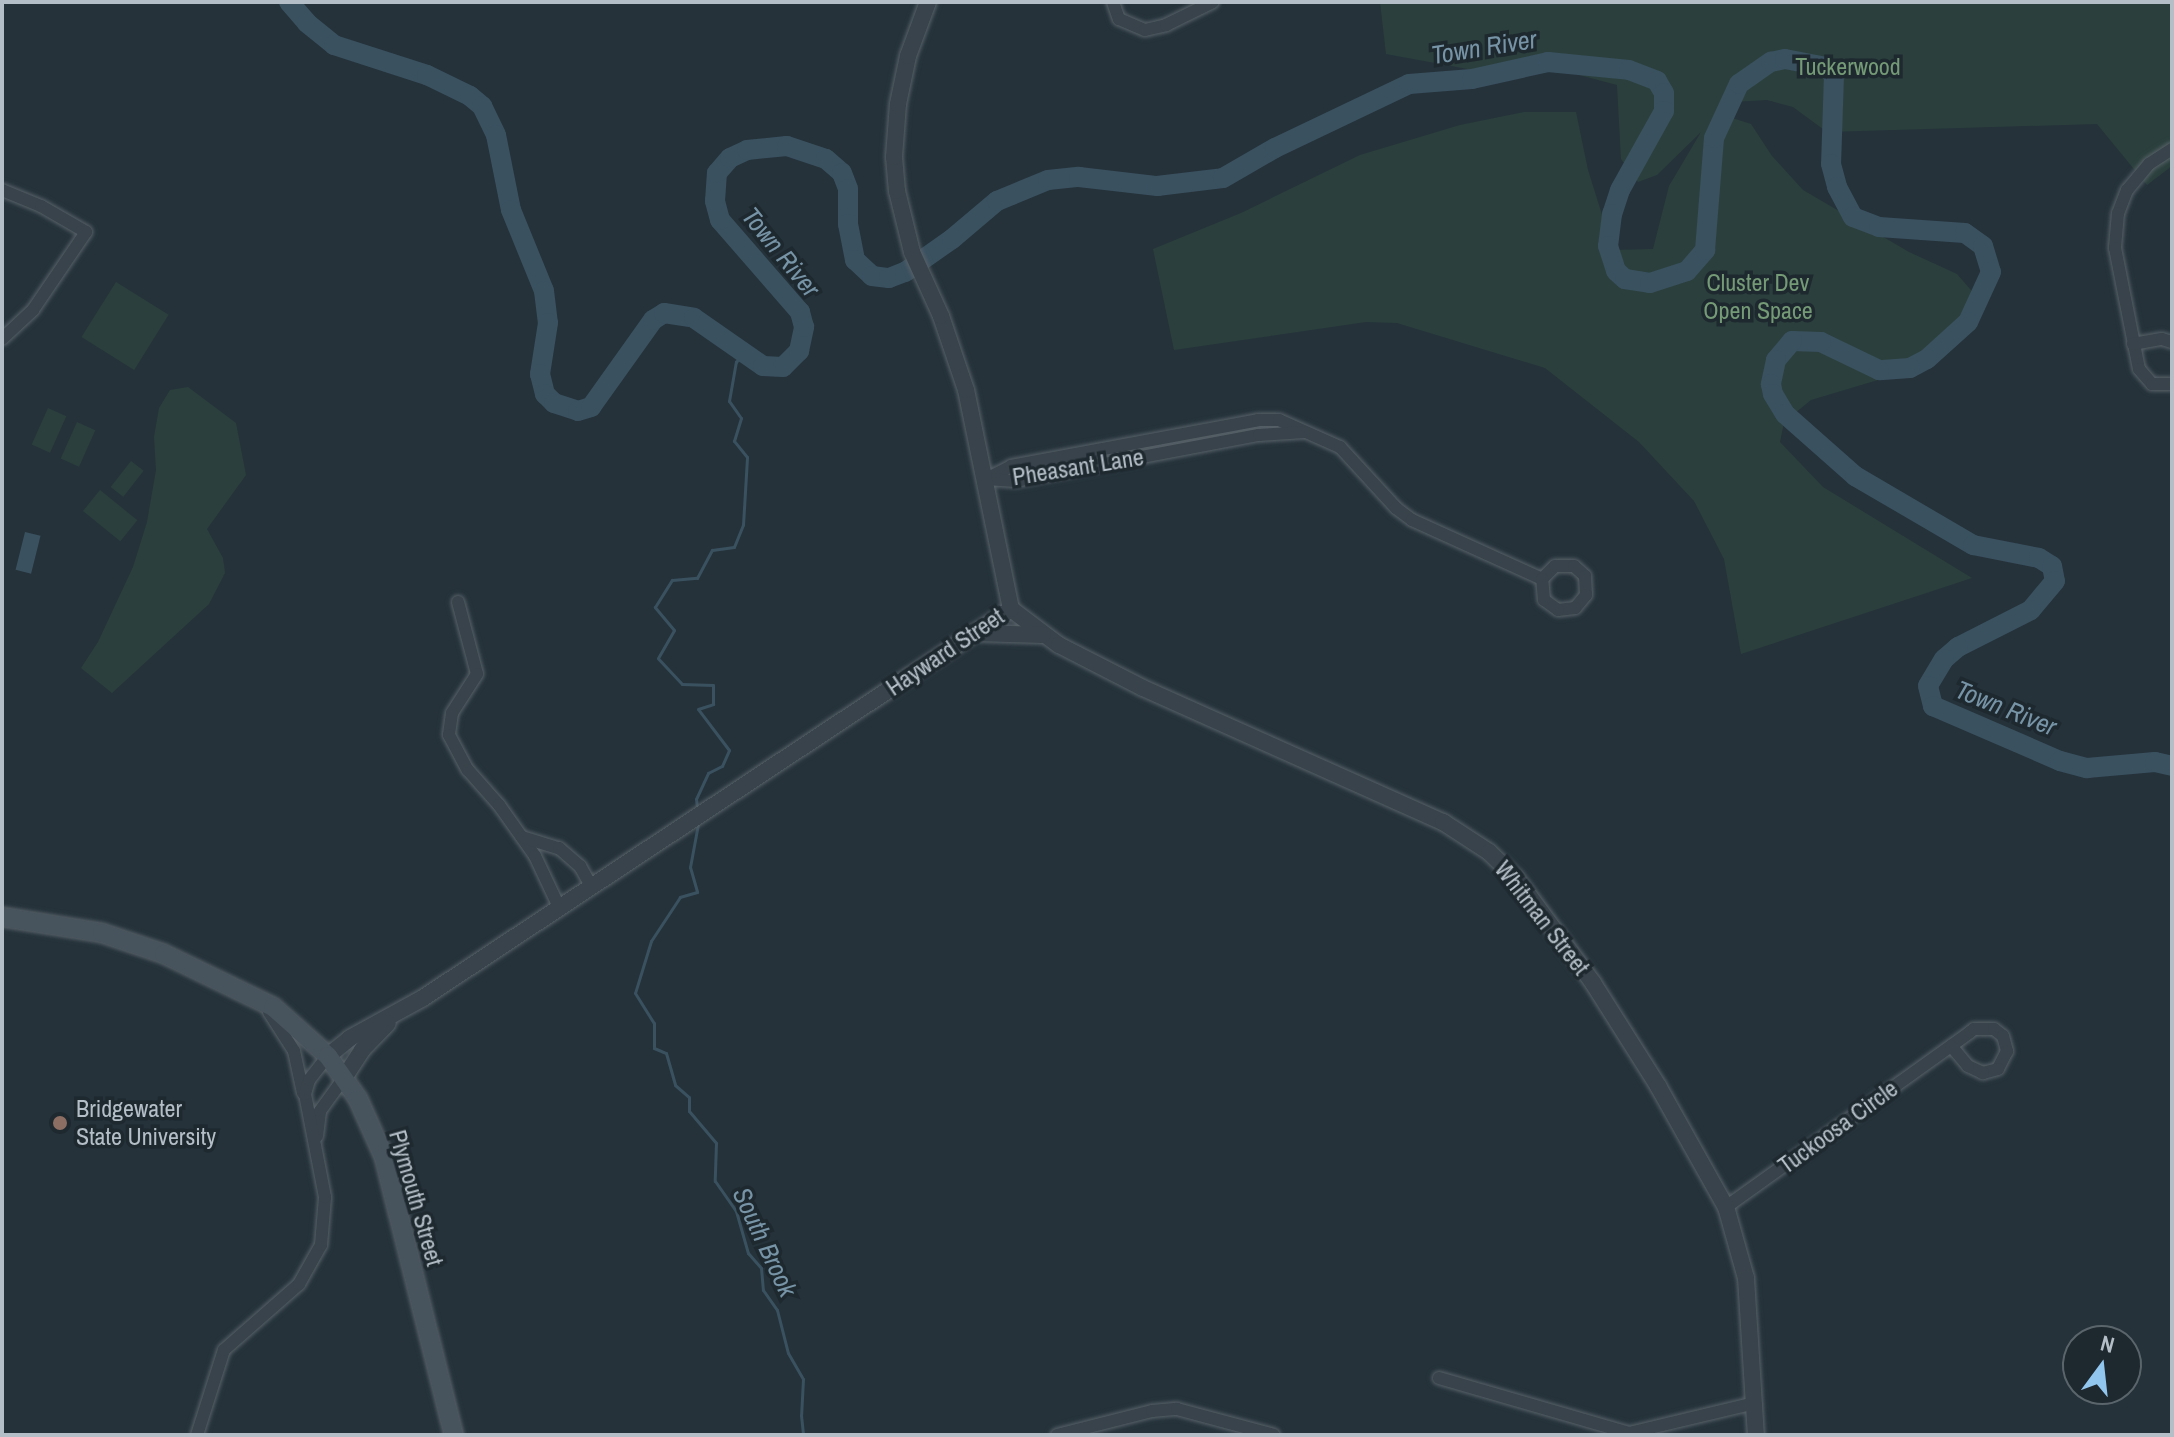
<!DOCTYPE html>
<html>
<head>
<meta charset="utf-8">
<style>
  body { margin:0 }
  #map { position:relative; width:2174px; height:1437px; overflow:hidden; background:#25323a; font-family:"Archivo Narrow",sans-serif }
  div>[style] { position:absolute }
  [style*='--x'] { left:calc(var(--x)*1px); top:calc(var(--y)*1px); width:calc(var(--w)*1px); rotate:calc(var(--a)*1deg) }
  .green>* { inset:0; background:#2b403d; transform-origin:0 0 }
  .water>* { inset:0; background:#3a5160; transform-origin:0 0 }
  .stream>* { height:3px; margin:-1.5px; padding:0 1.5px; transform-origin:1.5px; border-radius:1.5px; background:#3a5160 }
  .river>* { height:20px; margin:-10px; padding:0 10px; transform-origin:10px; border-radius:10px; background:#3a5160 }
  .roads { filter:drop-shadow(0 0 2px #576168) drop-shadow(0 0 2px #576168) }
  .minor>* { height:12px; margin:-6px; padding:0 6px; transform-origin:6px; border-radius:6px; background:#39434b }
  .tertiary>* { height:16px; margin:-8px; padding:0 8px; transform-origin:8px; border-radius:8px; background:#39434b }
  .secondary>* { height:18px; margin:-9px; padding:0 9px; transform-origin:9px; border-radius:9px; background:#47535d }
  .dots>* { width:22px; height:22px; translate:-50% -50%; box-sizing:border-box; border:4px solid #1e282f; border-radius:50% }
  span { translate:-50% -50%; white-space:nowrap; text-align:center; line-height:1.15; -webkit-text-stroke:7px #1e282f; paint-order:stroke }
  .park-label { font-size:24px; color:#749a76 }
  .street-label { font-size:24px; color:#b4bec6 }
  .poi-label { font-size:24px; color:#b4bec6 }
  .left { translate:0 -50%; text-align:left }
  .water-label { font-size:26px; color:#7794a7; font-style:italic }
  .frame { position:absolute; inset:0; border:4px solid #b4bec6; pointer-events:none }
  .north { position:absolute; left:2062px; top:1325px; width:80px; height:80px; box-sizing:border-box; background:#1e282f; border:2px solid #5a646b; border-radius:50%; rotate:15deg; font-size:22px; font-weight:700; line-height:32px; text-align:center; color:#b4bec6 }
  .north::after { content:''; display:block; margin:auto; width:28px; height:36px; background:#91c6ef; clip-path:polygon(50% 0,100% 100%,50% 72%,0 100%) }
</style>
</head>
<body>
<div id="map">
  <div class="green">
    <div style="clip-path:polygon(1380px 2px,2172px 2px,2172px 166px,2147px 185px,2097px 124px,1827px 132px,1793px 107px,1767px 100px,1732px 102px,1720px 114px,1751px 124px,1772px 156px,1803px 190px,1909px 252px,1957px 274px,1983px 304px,1970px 333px,1938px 362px,1811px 400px,1784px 422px,1780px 442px,1823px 487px,1972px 578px,1741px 654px,1724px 559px,1694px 501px,1639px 442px,1545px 368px,1397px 323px,1366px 322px,1174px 350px,1153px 249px,1241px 213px,1360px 155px,1460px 125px,1524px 112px,1576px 112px,1588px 170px,1613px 250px,1653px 249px,1669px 186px,1701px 132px,1657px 175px,1638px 182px,1621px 159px,1617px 85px,1564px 71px,1473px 70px,1386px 54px)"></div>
    <div style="left:116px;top:282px;width:62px;height:65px;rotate:32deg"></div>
    <div style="clip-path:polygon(188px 387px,236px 423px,246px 475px,207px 529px,223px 558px,225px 573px,209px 604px,112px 693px,81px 668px,98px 642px,133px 567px,147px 522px,156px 470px,154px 437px,159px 408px,170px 390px)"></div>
    <div style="left:48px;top:408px;width:20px;height:40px;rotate:24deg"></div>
    <div style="left:77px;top:422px;width:20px;height:40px;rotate:24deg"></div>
    <div style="left:131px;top:461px;width:16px;height:33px;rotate:38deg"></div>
    <div style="left:100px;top:490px;width:48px;height:27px;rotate:39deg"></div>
  </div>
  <div class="water">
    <div style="left:25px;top:532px;width:16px;height:39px;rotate:14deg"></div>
  </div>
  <div class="stream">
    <div style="--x:697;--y:808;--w:9;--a:-96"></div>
    <div style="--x:696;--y:799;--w:29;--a:-65"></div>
    <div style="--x:708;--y:773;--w:16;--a:-27"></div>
    <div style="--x:722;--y:766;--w:17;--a:-66"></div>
    <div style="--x:729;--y:750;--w:51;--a:-127.1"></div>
    <div style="--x:698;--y:709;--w:16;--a:-18"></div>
    <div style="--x:713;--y:704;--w:19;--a:-90"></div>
    <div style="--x:713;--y:685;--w:31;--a:-178"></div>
    <div style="--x:682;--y:684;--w:35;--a:-133"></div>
    <div style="--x:658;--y:658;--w:32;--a:-60"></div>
    <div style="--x:674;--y:630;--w:30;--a:-130"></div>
    <div style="--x:655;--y:607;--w:32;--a:-58"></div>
    <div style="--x:672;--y:580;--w:25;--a:-5"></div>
    <div style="--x:697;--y:578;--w:32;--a:-62"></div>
    <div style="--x:712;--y:550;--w:22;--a:-8"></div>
    <div style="--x:734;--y:547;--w:24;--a:-68"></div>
    <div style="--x:743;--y:525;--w:68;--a:-86.6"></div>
    <div style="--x:747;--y:457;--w:21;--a:-129"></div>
    <div style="--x:734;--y:441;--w:24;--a:-73"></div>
    <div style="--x:741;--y:418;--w:21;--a:-125"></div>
    <div style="--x:729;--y:401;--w:40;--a:-80"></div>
    <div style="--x:736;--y:362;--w:10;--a:-53"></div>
    <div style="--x:698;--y:824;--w:44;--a:100.5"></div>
    <div style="--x:690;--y:867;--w:26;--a:74"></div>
    <div style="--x:697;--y:892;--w:18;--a:164"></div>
    <div style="--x:680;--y:897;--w:53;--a:123.4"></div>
    <div style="--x:651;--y:941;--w:54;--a:107.1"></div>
    <div style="--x:635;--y:993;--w:36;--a:58"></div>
    <div style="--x:654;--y:1023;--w:25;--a:90"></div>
    <div style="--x:654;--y:1048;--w:13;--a:23"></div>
    <div style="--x:666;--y:1053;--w:33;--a:74"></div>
    <div style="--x:675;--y:1085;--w:18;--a:41"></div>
    <div style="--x:689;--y:1097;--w:14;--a:90"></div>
    <div style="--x:689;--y:1111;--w:42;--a:49.8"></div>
    <div style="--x:716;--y:1143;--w:38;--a:92"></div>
    <div style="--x:715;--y:1181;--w:37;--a:55"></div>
    <div style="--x:736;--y:1211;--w:44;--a:74.1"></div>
    <div style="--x:748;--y:1253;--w:20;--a:49"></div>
    <div style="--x:761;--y:1268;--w:22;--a:85"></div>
    <div style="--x:763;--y:1290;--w:24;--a:55"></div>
    <div style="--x:777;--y:1310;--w:44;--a:75.7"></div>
    <div style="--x:788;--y:1353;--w:30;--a:60"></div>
    <div style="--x:803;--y:1379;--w:36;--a:93"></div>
    <div style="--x:801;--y:1415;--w:20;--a:84"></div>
  </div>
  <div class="river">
    <div style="--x:289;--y:2;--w:28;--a:49"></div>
    <div style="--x:307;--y:23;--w:35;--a:39"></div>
    <div style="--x:334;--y:45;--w:98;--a:17.9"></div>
    <div style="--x:427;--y:75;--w:48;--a:26"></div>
    <div style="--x:470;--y:96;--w:16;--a:40"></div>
    <div style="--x:482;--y:106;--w:32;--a:64"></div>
    <div style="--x:496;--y:135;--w:76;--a:78.7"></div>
    <div style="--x:511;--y:210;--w:87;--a:67.8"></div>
    <div style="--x:544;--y:291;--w:32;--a:83"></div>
    <div style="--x:548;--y:323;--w:52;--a:98.9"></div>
    <div style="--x:540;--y:374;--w:21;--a:76"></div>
    <div style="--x:545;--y:394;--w:13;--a:45"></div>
    <div style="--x:554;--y:403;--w:25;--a:18"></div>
    <div style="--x:578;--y:411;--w:14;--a:-17"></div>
    <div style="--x:591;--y:407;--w:107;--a:-54.5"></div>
    <div style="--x:653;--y:320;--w:13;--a:-32"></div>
    <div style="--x:664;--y:313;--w:30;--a:9"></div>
    <div style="--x:694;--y:318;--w:84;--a:34.8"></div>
    <div style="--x:763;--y:366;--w:20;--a:3"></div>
    <div style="--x:783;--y:367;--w:23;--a:-45"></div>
    <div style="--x:799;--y:351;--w:25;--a:-78"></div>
    <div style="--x:804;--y:327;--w:16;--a:-105"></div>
    <div style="--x:800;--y:312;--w:122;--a:-131"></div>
    <div style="--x:720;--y:220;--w:20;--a:-105"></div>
    <div style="--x:715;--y:201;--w:28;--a:-86"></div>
    <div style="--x:717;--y:173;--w:20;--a:-49"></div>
    <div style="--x:730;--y:158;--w:19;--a:-25"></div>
    <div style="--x:747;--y:150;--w:40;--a:-5.7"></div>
    <div style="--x:787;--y:146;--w:41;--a:18.4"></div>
    <div style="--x:826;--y:159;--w:21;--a:41"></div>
    <div style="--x:842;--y:173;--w:17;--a:69"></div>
    <div style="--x:848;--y:189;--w:35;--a:90"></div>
    <div style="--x:848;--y:224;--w:37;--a:79"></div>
    <div style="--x:855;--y:260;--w:23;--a:43"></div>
    <div style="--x:872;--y:276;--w:17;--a:7"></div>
    <div style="--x:889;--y:278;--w:17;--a:-21"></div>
    <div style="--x:905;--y:272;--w:57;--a:-35.1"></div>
    <div style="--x:952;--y:239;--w:59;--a:-40.2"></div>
    <div style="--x:997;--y:201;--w:55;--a:-22.4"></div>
    <div style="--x:1048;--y:180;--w:31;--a:-6"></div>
    <div style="--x:1079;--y:177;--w:79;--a:6.6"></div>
    <div style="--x:1157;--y:186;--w:66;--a:-6.9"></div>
    <div style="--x:1223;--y:178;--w:60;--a:-30"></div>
    <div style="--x:1275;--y:148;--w:148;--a:-25.5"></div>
    <div style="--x:1409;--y:84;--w:63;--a:-4.5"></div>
    <div style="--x:1472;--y:79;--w:78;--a:-12.6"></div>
    <div style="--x:1548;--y:62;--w:81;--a:5.6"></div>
    <div style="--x:1629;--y:70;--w:30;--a:21"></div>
    <div style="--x:1657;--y:81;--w:14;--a:60"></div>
    <div style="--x:1664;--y:93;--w:18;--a:90"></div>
    <div style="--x:1664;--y:111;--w:90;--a:119.1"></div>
    <div style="--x:1620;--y:190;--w:25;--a:108"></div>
    <div style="--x:1612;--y:214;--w:32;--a:97"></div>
    <div style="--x:1608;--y:246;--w:26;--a:72"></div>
    <div style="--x:1616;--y:271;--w:12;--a:42"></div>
    <div style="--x:1625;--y:279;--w:25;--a:9"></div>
    <div style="--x:1650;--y:283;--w:39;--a:-18"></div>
    <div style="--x:1687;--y:271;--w:28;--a:-49"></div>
    <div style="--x:1705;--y:250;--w:112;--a:-85.4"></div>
    <div style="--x:1714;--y:138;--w:60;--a:-65.2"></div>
    <div style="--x:1739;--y:84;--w:39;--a:-35"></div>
    <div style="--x:1771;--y:62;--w:14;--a:-12"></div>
    <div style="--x:1785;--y:59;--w:42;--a:11"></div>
    <div style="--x:1826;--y:67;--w:11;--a:45"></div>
    <div style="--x:1834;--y:75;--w:89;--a:91.9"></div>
    <div style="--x:1831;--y:164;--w:24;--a:75"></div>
    <div style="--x:1837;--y:187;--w:34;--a:62"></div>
    <div style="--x:1853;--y:217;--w:28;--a:21"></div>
    <div style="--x:1879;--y:227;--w:86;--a:4"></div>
    <div style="--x:1965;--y:233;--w:22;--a:36"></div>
    <div style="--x:1983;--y:246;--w:27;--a:73"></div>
    <div style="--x:1991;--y:272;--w:55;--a:114.7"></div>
    <div style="--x:1968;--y:322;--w:55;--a:137.9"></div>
    <div style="--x:1927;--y:359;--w:19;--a:152"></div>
    <div style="--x:1910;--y:368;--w:31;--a:176"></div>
    <div style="--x:1879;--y:370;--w:64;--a:-154.2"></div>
    <div style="--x:1821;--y:342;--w:29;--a:-178"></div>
    <div style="--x:1792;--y:341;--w:25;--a:130"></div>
    <div style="--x:1776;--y:360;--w:25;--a:102"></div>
    <div style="--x:1771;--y:384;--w:10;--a:79"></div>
    <div style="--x:1773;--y:394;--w:23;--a:59"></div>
    <div style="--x:1785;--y:414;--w:94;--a:41.5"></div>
    <div style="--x:1855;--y:476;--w:137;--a:30.3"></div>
    <div style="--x:1973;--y:545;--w:67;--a:11.1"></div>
    <div style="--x:2039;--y:558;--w:15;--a:32"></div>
    <div style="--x:2052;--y:566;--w:15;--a:79"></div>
    <div style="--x:2055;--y:581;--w:38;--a:130"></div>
    <div style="--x:2031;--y:610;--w:82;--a:153.1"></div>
    <div style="--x:1958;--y:647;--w:18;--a:139"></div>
    <div style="--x:1944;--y:659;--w:31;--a:121"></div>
    <div style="--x:1928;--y:686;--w:21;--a:76"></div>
    <div style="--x:1933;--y:706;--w:138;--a:23.4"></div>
    <div style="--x:2060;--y:761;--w:28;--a:15"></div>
    <div style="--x:2087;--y:768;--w:68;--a:-5"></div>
    <div style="--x:2155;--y:762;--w:17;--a:13"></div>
  </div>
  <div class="roads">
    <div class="minor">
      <div style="--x:1113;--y:2;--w:18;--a:71"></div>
      <div style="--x:1119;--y:19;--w:28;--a:23"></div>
      <div style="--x:1145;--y:30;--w:22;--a:-13"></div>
      <div style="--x:1166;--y:25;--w:52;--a:-26.1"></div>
      <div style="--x:2172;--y:149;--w:27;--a:147"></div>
      <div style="--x:2149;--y:164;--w:34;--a:130"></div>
      <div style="--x:2127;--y:190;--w:25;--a:111"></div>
      <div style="--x:2118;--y:213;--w:35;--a:95"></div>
      <div style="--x:2115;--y:248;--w:123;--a:78.8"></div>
      <div style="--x:2139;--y:369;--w:20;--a:49"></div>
      <div style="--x:2152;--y:384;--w:20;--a:0"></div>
      <div style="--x:2;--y:190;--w:42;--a:22.3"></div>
      <div style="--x:41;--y:206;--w:52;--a:30"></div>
      <div style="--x:86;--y:232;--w:94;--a:124.2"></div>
      <div style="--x:33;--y:310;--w:42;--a:136.9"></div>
      <div style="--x:2133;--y:344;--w:29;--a:-10"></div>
      <div style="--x:2162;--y:339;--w:10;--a:17"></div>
      <div style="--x:986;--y:479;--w:28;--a:-27"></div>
      <div style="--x:1011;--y:466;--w:251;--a:-10.5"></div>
      <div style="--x:1258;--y:420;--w:21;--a:0"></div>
      <div style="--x:1279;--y:420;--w:67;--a:23.9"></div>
      <div style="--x:1340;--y:447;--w:83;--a:47.4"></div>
      <div style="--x:1396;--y:508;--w:20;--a:37"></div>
      <div style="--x:1412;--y:520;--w:143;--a:24.4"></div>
      <div style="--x:1542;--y:579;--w:18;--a:-45"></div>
      <div style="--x:1555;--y:566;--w:19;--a:0"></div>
      <div style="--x:1574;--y:566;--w:15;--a:42"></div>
      <div style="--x:1585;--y:576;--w:19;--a:87"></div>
      <div style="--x:1586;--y:595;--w:17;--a:130"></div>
      <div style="--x:1575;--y:608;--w:17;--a:173"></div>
      <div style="--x:1558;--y:610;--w:17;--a:-144"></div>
      <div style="--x:1544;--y:600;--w:21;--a:-95"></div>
      <div style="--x:987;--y:479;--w:28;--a:4"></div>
      <div style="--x:1015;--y:481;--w:248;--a:-10.7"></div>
      <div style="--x:1259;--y:435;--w:45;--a:-3.8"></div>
      <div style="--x:458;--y:602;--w:74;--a:75.2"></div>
      <div style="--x:477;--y:674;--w:46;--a:122.7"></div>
      <div style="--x:452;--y:713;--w:22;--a:98"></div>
      <div style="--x:449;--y:735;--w:40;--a:62"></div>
      <div style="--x:468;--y:770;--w:47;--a:48.5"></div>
      <div style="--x:499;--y:805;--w:62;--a:54.8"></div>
      <div style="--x:535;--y:856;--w:56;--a:64.8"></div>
      <div style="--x:522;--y:837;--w:39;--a:17"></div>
      <div style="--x:559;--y:848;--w:28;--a:41"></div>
      <div style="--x:580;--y:866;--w:23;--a:61"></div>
      <div style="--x:269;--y:1012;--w:46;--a:57.3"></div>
      <div style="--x:294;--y:1051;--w:43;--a:77.9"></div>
      <div style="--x:317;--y:1136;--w:25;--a:-83"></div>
      <div style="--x:320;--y:1111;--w:41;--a:-54"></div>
      <div style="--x:1726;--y:1207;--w:300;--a:-35.6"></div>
      <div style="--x:1970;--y:1032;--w:5;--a:-37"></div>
      <div style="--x:1974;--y:1029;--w:20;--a:0"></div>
      <div style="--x:1994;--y:1029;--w:11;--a:38"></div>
      <div style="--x:2003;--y:1036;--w:16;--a:75"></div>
      <div style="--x:2007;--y:1051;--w:20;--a:117"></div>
      <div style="--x:1998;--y:1069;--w:16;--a:165"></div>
      <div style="--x:1983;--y:1073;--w:17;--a:-155"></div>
      <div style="--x:1968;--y:1066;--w:26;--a:-130"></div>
      <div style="--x:1439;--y:1378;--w:198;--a:16.1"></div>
      <div style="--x:1629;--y:1433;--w:130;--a:-13.4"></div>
      <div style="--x:197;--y:1435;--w:89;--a:-72.4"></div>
      <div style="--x:224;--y:1350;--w:100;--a:-41.3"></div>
      <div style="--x:299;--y:1284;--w:45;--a:-60.6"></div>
      <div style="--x:321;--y:1245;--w:48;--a:-85.2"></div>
      <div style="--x:325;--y:1197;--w:105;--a:-101"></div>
      <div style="--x:305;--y:1094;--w:15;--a:-74"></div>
      <div style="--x:309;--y:1080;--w:31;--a:-52"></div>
      <div style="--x:1057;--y:1435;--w:98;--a:-14.2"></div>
      <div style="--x:1152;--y:1411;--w:25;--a:-5"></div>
      <div style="--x:1177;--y:1409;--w:100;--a:15"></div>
    </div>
    <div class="tertiary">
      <div style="--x:1011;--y:609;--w:60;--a:36.9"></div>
      <div style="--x:1059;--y:645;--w:94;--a:27.1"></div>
      <div style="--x:1143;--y:688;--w:329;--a:24.1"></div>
      <div style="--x:1443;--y:822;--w:55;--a:33.1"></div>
      <div style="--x:1489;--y:852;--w:37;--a:44"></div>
      <div style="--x:1516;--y:878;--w:130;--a:53.7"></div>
      <div style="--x:1593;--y:983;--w:122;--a:57.7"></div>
      <div style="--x:1658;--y:1086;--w:139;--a:60.7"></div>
      <div style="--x:1726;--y:1207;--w:74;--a:74.3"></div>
      <div style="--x:1746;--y:1278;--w:157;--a:86.4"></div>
      <div style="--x:977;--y:633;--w:66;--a:1.7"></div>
      <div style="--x:328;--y:1056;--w:28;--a:-39"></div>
      <div style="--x:350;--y:1038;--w:83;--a:-28.7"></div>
      <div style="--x:423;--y:998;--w:705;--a:-33.49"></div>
      <div style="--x:1011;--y:609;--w:224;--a:-101.6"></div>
      <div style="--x:966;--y:390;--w:78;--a:-108.7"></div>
      <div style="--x:941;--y:316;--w:70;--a:-114.4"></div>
      <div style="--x:912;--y:252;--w:63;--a:-103.8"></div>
      <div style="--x:897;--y:191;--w:34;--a:-95"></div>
      <div style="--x:894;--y:157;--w:53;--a:-85.7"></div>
      <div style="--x:898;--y:104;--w:49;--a:-78.2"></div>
      <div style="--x:908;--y:56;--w:58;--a:-69.7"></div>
      <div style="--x:344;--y:1078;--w:33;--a:-57"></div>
      <div style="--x:362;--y:1050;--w:37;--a:-46"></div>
    </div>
    <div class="secondary">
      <div style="--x:2;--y:917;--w:101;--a:9.1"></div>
      <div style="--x:102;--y:933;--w:65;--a:18.7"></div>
      <div style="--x:164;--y:954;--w:121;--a:25.9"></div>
      <div style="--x:273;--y:1007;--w:74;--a:41.7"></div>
      <div style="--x:328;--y:1056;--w:52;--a:55.1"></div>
      <div style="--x:358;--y:1099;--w:64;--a:65.9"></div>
      <div style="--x:384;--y:1157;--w:287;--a:75.9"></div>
    </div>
  </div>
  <div class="dots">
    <div style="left:60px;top:1123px;background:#8d6e63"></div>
  </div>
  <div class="park-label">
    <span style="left:1848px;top:67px">Tuckerwood</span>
    <span style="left:1758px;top:297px">Cluster Dev<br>Open Space</span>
  </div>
  <div class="street-label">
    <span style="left:1078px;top:467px;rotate:-9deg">Pheasant Lane</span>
    <span style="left:945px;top:652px;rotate:-34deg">Hayward Street</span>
    <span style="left:1542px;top:918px;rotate:52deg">Whitman Street</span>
    <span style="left:1838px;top:1127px;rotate:-36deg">Tuckoosa Circle</span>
    <span style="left:416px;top:1198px;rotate:74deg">Plymouth Street</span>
  </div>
  <div class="poi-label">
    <span class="left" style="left:76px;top:1123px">Bridgewater<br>State University</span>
  </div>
  <div class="water-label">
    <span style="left:1484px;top:47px;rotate:-9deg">Town River</span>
    <span style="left:781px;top:252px;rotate:51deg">Town River</span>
    <span style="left:2006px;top:708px;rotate:22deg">Town River</span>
    <span style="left:765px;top:1242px;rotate:65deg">South Brook</span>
  </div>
  <div class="frame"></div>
  <div class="north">N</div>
</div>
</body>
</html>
